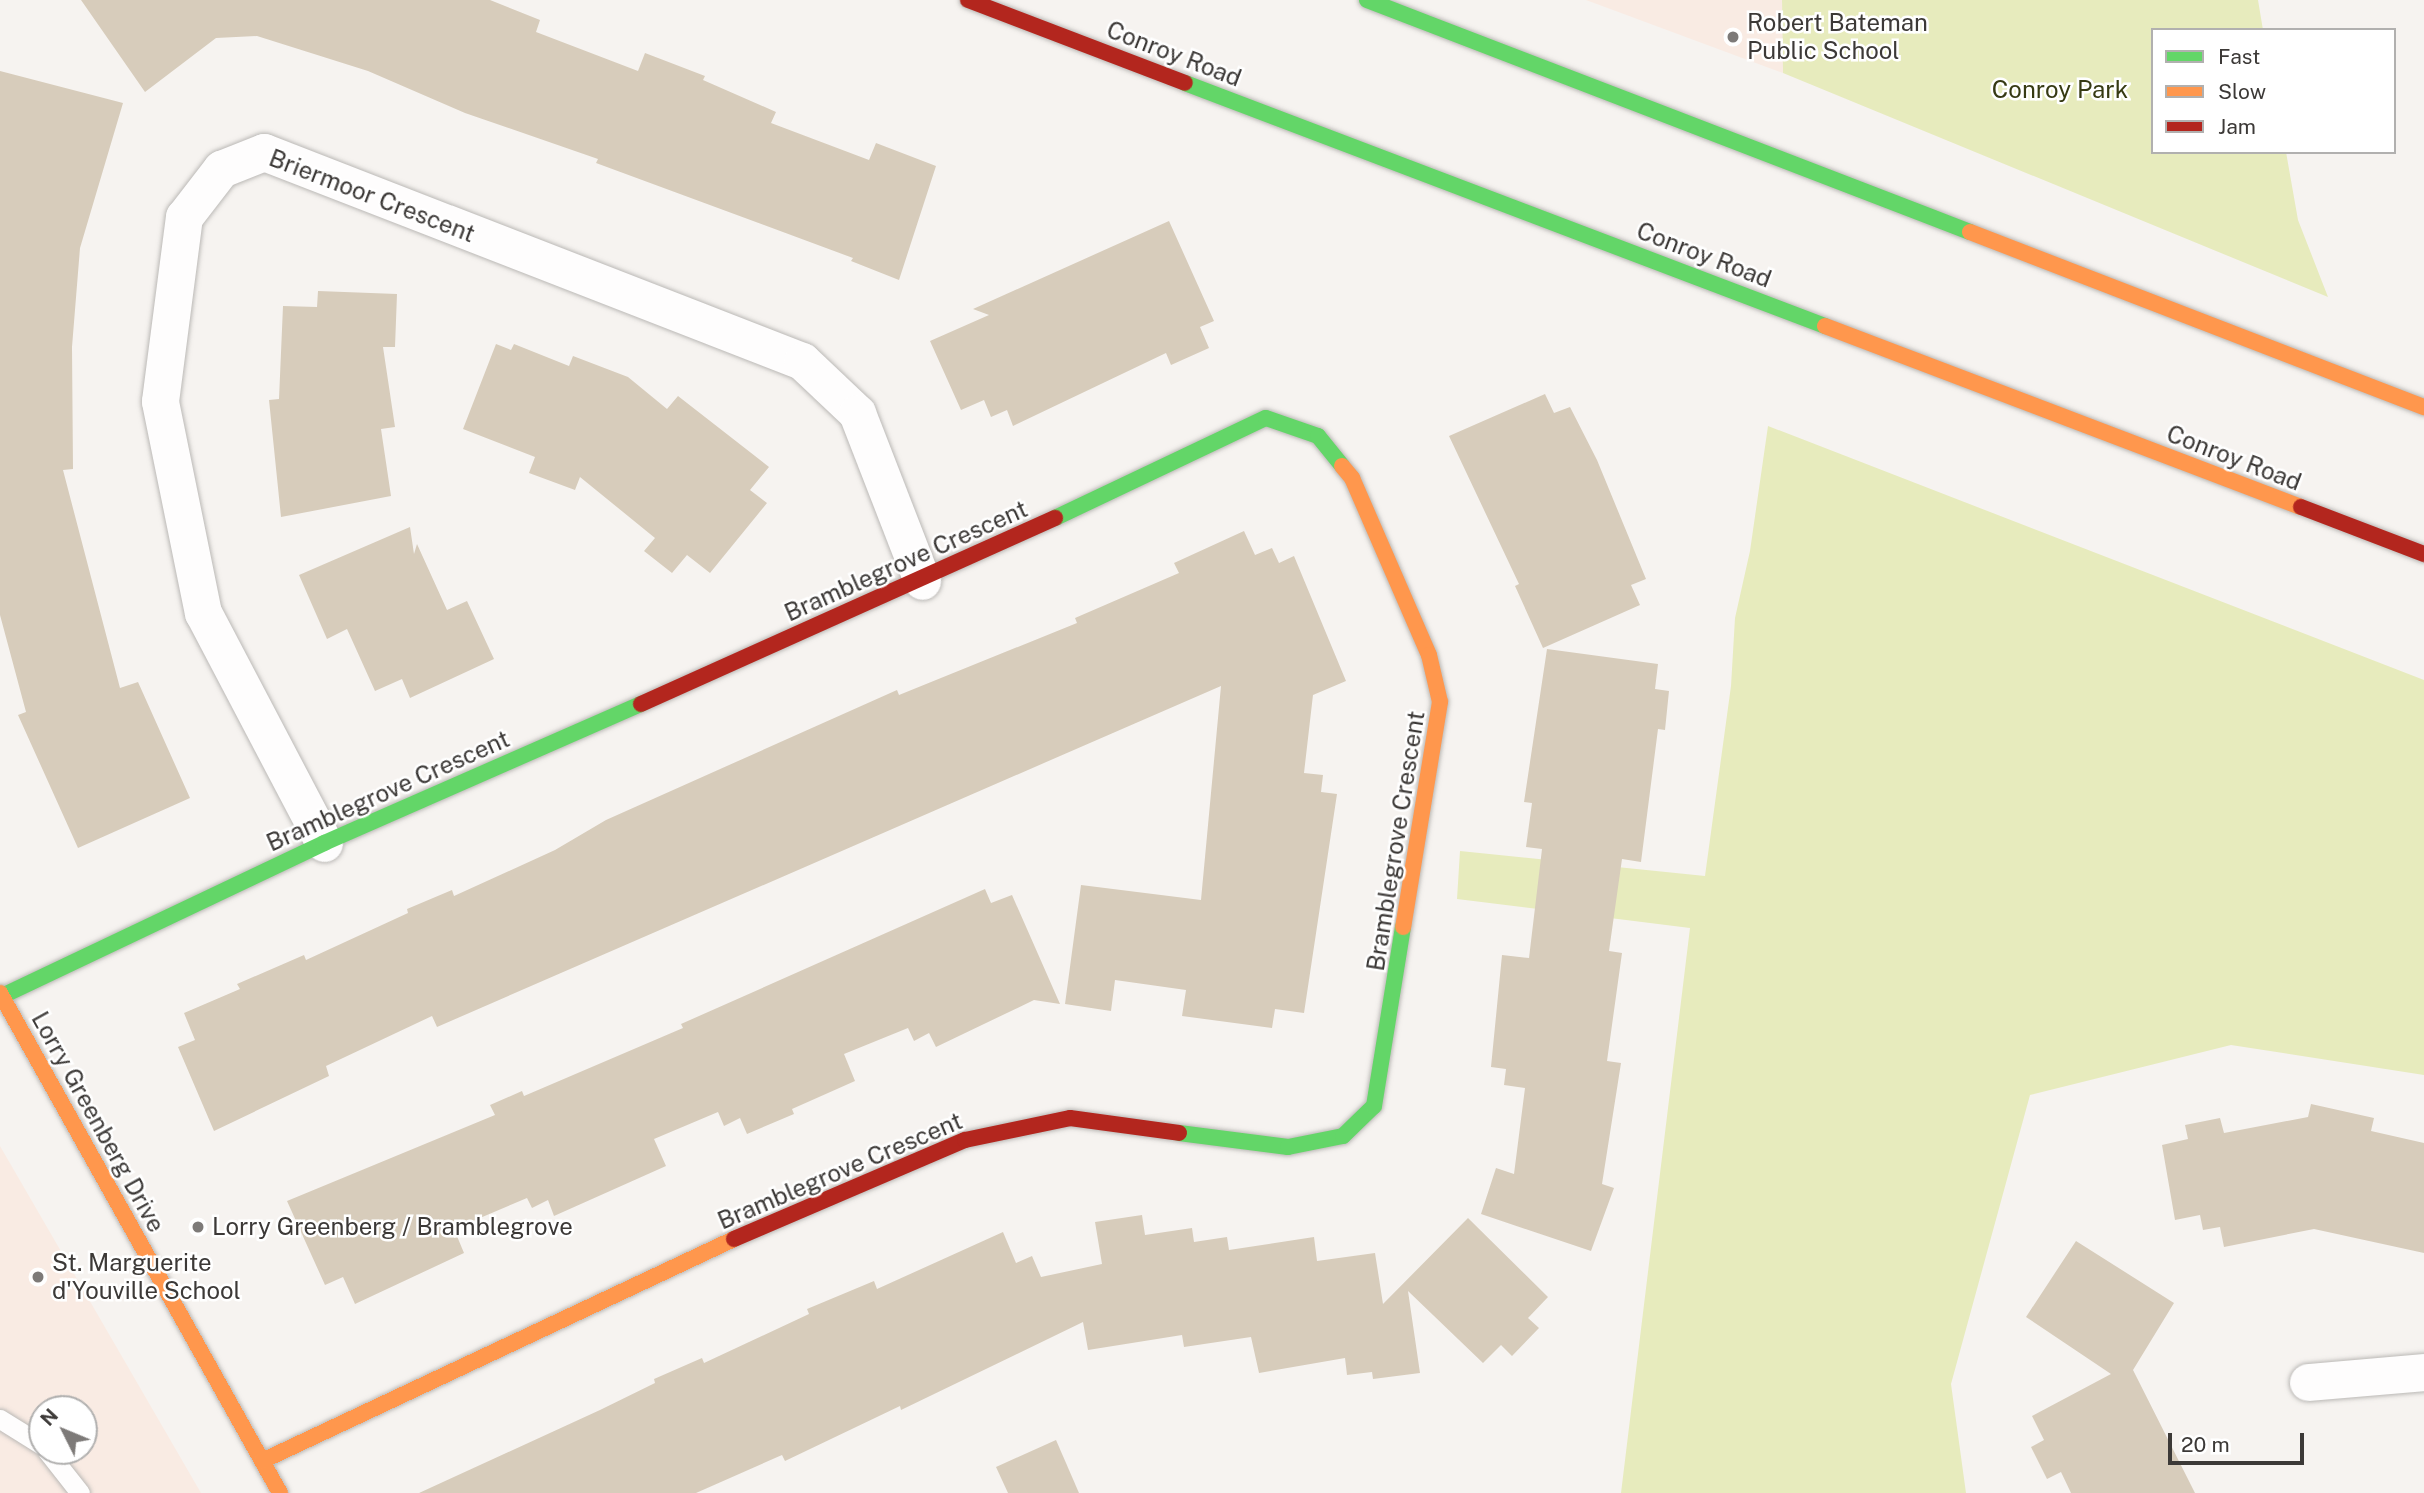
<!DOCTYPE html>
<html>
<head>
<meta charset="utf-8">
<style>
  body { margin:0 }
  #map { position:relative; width:2424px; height:1493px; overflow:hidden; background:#f6f3f0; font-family:"Public Sans",sans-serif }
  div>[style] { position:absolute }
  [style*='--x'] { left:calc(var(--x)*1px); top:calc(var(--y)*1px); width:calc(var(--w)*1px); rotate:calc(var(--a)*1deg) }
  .education>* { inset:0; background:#f9ebe3 }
  .green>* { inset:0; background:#e7ebbd }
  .building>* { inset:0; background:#d7ccbb }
  .roads { filter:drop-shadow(0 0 2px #bbb9b6) drop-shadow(0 0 2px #bbb9b6) }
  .lane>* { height:19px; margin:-9.5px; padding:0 9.5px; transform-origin:9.5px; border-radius:9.5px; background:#fefdfd }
  .street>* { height:37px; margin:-18.5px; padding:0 18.5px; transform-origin:18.5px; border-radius:18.5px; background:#fefdfd }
  .fast>* { height:16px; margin:-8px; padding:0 8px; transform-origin:8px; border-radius:8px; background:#63d668 }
  .slow>* { height:16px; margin:-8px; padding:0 8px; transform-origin:8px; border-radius:8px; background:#ff974d }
  .jam>* { height:16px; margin:-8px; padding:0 8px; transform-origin:8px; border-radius:8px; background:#b3261e }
  .dots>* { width:19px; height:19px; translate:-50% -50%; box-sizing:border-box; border:4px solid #fff; border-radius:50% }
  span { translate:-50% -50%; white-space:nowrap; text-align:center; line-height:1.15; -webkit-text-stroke:5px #fff; paint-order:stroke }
  .poi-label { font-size:24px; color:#3c3937 }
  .left { translate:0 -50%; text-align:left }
  .street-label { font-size:24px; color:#3c3937 }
  .park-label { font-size:24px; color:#363a13 }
  .legend { position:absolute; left:2151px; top:28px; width:245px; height:126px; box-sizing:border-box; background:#fff; border:2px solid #b1b0af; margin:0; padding:9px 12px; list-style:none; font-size:21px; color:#3c3937 }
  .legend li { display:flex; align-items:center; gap:14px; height:35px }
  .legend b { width:35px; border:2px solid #b1b0af }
  .north { position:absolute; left:28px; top:1395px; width:70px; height:70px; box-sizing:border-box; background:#fff; border:2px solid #b1b0af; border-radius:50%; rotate:313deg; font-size:19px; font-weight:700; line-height:28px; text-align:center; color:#3c3937 }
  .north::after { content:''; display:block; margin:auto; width:24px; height:32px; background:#7d7a78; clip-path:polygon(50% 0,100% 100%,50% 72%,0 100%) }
  .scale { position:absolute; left:2168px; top:1433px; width:136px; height:32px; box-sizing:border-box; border:4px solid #3c3937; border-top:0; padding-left:9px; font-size:21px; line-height:24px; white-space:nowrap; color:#3c3937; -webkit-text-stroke:5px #fff; paint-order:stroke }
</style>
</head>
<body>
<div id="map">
  <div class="education">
    <div style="clip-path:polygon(1586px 0,1782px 0,1783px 73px)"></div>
    <div style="clip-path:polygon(evenodd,0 1146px,201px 1493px,0 1493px,0 1146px,42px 1409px,84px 1409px,84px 1451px,42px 1451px,42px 1409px)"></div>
  </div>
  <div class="green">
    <div style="clip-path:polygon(1782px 0,2258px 0,2263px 30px,2153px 30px,2153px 152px,2286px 152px,2298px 220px,2328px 297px,1783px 73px)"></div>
    <div style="clip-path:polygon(1768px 426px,2424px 680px,2424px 1075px,2231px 1045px,2030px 1095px,1951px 1384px,1966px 1493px,1621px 1493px,1690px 928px,1457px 899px,1460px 851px,1705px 876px,1731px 686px,1735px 618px,1750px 551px)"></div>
  </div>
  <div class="building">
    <div style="clip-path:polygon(81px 0,490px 0,540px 20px,536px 32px,638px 71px,645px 53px,705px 76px,703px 80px,776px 112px,771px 123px,869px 160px,876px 143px,936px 166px,899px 280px,851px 261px,853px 258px,596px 163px,598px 159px,465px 113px,368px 71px,257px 36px,216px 38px,145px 92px)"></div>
    <div style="clip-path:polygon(0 71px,123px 103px,80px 248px,72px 347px,73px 469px,63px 470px,120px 688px,138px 682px,190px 798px,78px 848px,18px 715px,26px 712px,0 615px)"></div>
    <div style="clip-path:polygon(1169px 221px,1214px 321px,1200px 327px,1209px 348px,1171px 365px,1166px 353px,1013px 426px,1007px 410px,991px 417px,984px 400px,961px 410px,930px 341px,989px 315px,973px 309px)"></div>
    <div style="clip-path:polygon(318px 291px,397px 294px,395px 347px,383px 347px,395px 427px,381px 429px,391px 496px,281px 517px,269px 400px,279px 399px,283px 306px,317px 307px)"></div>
    <div style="clip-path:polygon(496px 344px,511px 350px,514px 344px,569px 366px,573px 356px,628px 377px,667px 409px,678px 396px,769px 467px,750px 490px,767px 503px,710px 573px,687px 555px,672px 573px,644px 551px,655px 538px,580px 477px,575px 490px,529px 473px,535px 457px,463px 429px)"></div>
    <div style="clip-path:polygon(1545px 394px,1554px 413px,1570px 407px,1597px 460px,1646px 579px,1631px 585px,1640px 605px,1543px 648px,1515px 586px,1519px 584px,1449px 436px)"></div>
    <div style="clip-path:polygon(410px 527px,414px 554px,417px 544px,447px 610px,467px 601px,494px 659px,410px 698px,402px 679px,375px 691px,347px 629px,327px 639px,299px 575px)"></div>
    <div style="clip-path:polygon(1244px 531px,1255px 555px,1272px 548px,1279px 563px,1294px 556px,1346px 681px,1313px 695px,1304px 773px,1323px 775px,1321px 792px,1337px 794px,1304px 1013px,1275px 1009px,1272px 1028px,1182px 1016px,1186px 990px,1115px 980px,1111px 1011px,1065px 1004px,1081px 885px,1201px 900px,1221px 686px,437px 1027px,432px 1016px,326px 1066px,329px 1076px,214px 1131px,178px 1047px,195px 1040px,184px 1013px,240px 989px,237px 984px,304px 955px,306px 960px,408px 913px,407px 909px,452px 890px,454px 896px,555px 850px,606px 820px,897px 690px,899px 695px,1077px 623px,1075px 618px,1179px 573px,1174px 563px)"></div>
    <div style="clip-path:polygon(1547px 649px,1658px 664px,1655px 689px,1669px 691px,1665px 730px,1658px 729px,1641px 862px,1622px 859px,1609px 951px,1622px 953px,1607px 1061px,1621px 1063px,1602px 1184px,1614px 1188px,1591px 1251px,1481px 1214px,1496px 1168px,1514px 1174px,1525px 1088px,1504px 1085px,1506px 1069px,1491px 1067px,1502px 955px,1529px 958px,1542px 849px,1526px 847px,1532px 803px,1524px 802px)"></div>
    <div style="clip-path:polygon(985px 889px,991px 903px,1012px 895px,1060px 1004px,1034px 1000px,936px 1047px,929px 1033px,914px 1041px,908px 1028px,844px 1054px,855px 1081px,792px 1109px,794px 1114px,747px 1134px,740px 1118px,724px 1126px,718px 1112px,654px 1139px,666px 1166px,554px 1216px,548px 1200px,532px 1208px,527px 1198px,454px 1229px,464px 1253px,355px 1304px,343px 1277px,325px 1285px,287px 1201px,495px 1115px,490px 1105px,522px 1091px,524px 1096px,683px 1028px,681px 1024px)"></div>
    <div style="clip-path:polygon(2311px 1104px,2374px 1118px,2371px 1131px,2424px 1143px,2424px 1253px,2314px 1229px,2224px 1247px,2220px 1227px,2203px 1230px,2200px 1215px,2175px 1220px,2162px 1145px,2188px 1139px,2185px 1125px,2220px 1118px,2224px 1133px,2308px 1117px)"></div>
    <div style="clip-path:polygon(1142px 1215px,1145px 1235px,1192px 1228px,1194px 1242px,1227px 1237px,1229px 1250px,1314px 1237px,1317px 1261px,1375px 1253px,1383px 1304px,1468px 1218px,1548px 1297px,1528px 1318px,1539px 1328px,1512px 1356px,1501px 1345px,1483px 1363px,1408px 1291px,1420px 1373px,1373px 1379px,1372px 1372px,1347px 1375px,1345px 1358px,1259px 1373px,1251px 1337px,1184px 1347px,1182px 1335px,1088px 1350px,1083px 1322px,901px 1410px,900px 1406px,785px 1461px,782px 1455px,696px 1493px,419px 1493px,600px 1410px,655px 1383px,654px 1379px,702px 1358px,704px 1363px,809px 1314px,807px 1309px,874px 1281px,877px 1289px,1003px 1232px,1016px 1263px,1032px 1256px,1041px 1277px,1102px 1264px,1095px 1222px)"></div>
    <div style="clip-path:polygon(2076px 1241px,2174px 1303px,2133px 1370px,2195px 1493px,2071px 1493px,2061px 1472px,2047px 1479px,2031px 1447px,2044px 1440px,2032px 1416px,2111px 1374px,2026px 1317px)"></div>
    <div style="clip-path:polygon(1056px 1440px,1079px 1493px,1008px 1493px,996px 1467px)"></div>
  </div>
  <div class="roads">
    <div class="lane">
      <div style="--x:0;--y:1419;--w:49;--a:31.8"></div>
      <div style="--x:47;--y:1451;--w:53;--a:51.8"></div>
    </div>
    <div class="street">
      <div style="--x:324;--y:843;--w:260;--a:-117.7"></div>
      <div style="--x:203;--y:613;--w:216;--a:-101.5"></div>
      <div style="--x:160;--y:401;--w:186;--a:-82.6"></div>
      <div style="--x:184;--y:217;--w:61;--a:-52.4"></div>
      <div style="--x:221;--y:169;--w:46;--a:-21.6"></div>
      <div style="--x:264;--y:152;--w:577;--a:21.23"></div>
      <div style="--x:802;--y:361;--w:76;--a:43.4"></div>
      <div style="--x:857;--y:413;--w:180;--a:68.8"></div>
      <div style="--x:2308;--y:1382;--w:116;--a:-4.9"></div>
    </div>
    <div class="fast">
      <div style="--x:1367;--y:0;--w:646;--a:21.04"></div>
      <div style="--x:1185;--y:83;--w:685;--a:20.79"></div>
      <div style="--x:1055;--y:518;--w:233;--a:-25.4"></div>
      <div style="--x:1266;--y:418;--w:55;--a:19.1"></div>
      <div style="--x:1318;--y:436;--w:38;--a:51"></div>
      <div style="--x:2;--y:996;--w:357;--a:-25.4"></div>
      <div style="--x:324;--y:843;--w:346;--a:-23.7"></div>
      <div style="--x:1179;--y:1133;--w:110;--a:7.3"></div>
      <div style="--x:1288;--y:1147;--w:56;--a:-11.3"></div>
      <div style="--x:1343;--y:1136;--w:43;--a:-44.1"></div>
      <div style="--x:1374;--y:1106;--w:181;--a:-80.8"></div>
    </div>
    <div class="slow">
      <div style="--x:1970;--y:232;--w:487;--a:21.1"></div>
      <div style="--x:1825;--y:326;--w:509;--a:20.82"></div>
      <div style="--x:1342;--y:466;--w:16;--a:50"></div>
      <div style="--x:1352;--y:478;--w:193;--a:66.5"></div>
      <div style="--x:1429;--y:655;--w:48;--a:76.8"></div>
      <div style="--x:1440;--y:702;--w:228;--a:99.3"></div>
      <div style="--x:0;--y:993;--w:573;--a:60.75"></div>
      <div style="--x:262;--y:1461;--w:522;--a:-25.19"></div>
    </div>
    <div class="jam">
      <div style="--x:968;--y:0;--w:232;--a:20.9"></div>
      <div style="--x:2301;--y:507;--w:132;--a:20.9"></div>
      <div style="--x:641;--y:704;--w:454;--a:-24.2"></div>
      <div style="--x:734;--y:1239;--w:251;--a:-23.2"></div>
      <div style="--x:965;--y:1140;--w:107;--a:-11.8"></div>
      <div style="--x:1070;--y:1118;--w:110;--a:7.8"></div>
    </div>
  </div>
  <div class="dots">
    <div style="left:1733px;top:37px;background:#7d7a78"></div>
    <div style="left:198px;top:1227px;background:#7d7a78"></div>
    <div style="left:38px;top:1277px;background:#7d7a78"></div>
  </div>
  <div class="poi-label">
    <span class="left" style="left:1747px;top:37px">Robert Bateman<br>Public School</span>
    <span class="left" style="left:212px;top:1227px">Lorry Greenberg / Bramblegrove</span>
    <span class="left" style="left:52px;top:1277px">St. Marguerite<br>d'Youville School</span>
  </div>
  <div class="street-label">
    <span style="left:1174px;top:54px;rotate:21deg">Conroy Road</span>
    <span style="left:372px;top:196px;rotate:21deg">Briermoor Crescent</span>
    <span style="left:1704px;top:255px;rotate:21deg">Conroy Road</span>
    <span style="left:2234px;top:458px;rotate:21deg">Conroy Road</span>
    <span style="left:906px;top:561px;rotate:-24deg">Bramblegrove Crescent</span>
    <span style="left:388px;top:791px;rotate:-24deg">Bramblegrove Crescent</span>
    <span style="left:1396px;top:841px;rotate:-81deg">Bramblegrove Crescent</span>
    <span style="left:98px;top:1122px;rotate:61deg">Lorry Greenberg Drive</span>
    <span style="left:840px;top:1171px;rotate:-23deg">Bramblegrove Crescent</span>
  </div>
  <div class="park-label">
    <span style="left:2060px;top:90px">Conroy Park</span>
  </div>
  <ul class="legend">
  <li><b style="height:9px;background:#63d668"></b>Fast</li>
  <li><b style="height:9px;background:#ff974d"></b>Slow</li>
  <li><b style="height:9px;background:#b3261e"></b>Jam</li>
  </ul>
  <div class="north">N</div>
  <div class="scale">20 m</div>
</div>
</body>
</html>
